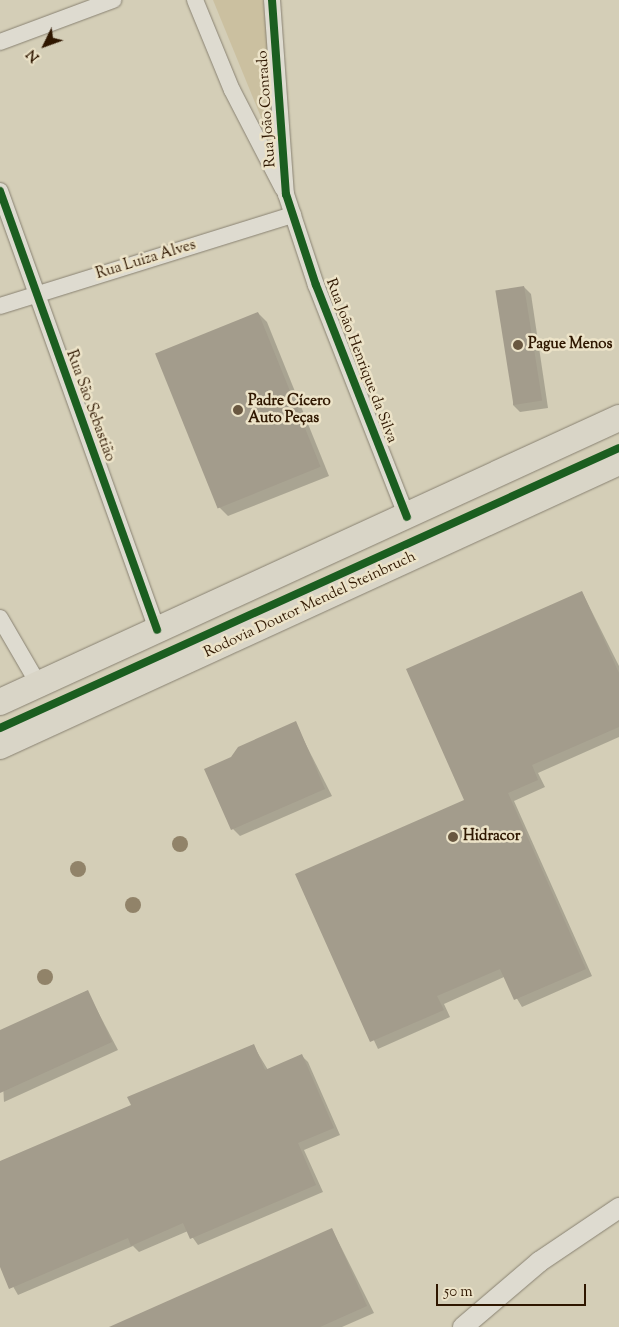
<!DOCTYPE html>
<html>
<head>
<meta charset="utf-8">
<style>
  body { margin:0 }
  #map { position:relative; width:619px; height:1327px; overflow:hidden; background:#d4ceb7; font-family:"Sorts Mill Goudy",serif }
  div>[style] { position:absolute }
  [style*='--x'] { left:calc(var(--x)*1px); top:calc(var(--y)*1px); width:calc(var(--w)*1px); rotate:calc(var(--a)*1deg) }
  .green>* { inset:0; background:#cbc0a0 }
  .shadow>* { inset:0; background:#0003 }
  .building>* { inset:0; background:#a39c8c; transform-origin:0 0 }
  .roads { filter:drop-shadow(0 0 1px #898272) drop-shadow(0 0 1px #898272) }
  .minor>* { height:16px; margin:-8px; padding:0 8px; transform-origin:8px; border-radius:8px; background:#dedbd0 }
  .tertiary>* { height:20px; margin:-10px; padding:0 10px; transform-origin:10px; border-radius:10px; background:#dedbd0 }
  .trunk>* { height:26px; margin:-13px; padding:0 13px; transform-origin:13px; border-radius:13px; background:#d9d5c7 }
  .cycleway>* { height:8px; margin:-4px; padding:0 4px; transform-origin:4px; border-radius:4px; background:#1b5e20 }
  .trees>* { width:16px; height:16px; margin:-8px; border-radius:50%; background:#918369 }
  .dots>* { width:14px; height:14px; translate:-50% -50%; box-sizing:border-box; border:2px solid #ece3c8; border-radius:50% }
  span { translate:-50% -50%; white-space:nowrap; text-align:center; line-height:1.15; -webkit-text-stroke:5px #ece3c8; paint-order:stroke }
  .street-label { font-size:15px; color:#2f1700 }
  .poi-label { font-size:15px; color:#2f1700; font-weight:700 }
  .left { translate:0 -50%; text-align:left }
  .north { position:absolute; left:20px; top:20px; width:50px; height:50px; -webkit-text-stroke:4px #ece3c8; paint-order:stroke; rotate:228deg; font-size:14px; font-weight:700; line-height:20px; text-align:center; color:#2f1700 }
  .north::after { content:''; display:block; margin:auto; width:18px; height:22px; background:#2f1700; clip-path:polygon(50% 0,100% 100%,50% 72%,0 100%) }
  .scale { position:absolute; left:436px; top:1284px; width:150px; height:22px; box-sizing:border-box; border:2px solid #2f1700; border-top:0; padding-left:6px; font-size:15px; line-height:18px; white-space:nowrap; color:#2f1700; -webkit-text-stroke:4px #ece3c8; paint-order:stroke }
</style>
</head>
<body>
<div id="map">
  <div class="green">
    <div style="clip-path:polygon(213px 0,263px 0,279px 152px,272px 144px)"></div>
  </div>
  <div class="shadow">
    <div style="clip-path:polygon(524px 287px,531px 294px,548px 408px,520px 412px,513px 405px)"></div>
    <div style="clip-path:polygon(258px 313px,267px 322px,329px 476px,228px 516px,219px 507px)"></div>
    <div style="clip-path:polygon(582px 592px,619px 666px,619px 737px,538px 773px,545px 787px,514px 801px,592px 976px,522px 1007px,504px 977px,444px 1004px,450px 1017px,378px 1049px,297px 875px,466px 800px)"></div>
    <div style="clip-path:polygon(295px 723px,332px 796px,240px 836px,233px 829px)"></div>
    <div style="clip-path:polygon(87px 991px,118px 1050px,4px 1102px,0 1031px)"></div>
    <div style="clip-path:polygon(253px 1045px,268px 1070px,301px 1055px,308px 1062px,340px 1135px,304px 1150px,323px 1192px,198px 1245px,188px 1231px,139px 1252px,133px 1246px,18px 1295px,0 1264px,0 1163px,133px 1106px)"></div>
    <div style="clip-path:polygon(332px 1229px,374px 1313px,342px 1327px,112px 1327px)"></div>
  </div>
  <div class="building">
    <div style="left:524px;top:286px;width:116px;height:29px;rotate:81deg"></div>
    <div style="left:258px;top:312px;width:167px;height:111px;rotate:68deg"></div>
    <div style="clip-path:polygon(582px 591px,619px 673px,619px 727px,532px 765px,538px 780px,508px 793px,586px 969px,514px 1000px,500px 969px,437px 996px,444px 1010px,370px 1042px,295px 874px,464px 800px,406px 669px)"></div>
    <div style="clip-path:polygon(296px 721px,325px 789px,231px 830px,204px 769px,231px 757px,238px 747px)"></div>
    <div style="clip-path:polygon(88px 990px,112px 1042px,0 1093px,0 1030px)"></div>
    <div style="clip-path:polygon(254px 1044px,265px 1070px,302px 1054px,334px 1128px,298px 1143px,316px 1185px,190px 1239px,183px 1223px,131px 1246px,128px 1238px,9px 1289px,0 1267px,0 1161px,131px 1105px,127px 1097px)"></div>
    <div style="clip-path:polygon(332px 1228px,367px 1306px,320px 1327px,109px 1327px)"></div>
  </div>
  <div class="roads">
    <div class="minor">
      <div style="--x:195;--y:0;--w:97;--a:67.7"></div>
      <div style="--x:232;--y:90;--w:111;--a:62.7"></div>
      <div style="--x:272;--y:0;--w:195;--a:85.9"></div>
      <div style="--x:286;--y:194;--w:96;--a:71.8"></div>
      <div style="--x:316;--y:285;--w:249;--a:68.6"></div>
      <div style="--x:0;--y:42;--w:121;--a:-20.4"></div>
      <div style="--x:0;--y:191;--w:466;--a:70.3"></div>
      <div style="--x:0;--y:306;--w:307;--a:-17.3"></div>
      <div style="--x:0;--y:618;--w:78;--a:59.8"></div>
    </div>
    <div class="tertiary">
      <div style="--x:463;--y:1327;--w:100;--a:-40.5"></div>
      <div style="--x:539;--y:1262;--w:97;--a:-34"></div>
    </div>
    <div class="trunk">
      <div style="--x:0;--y:702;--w:681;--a:-24.65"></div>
      <div style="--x:0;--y:746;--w:681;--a:-24.65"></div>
    </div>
  </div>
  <div class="cycleway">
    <div style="--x:272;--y:0;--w:195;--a:85.9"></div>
    <div style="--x:286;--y:194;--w:96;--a:71.8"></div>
    <div style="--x:316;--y:285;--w:249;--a:68.6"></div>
    <div style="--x:0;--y:191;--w:466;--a:70.3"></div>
    <div style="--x:0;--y:728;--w:679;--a:-24.34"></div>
  </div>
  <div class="trees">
    <div style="left:180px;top:844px"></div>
    <div style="left:78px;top:869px"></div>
    <div style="left:133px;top:905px"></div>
    <div style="left:45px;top:977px"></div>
  </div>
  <div class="dots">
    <div style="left:518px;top:345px;background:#695740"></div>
    <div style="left:238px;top:410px;background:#695740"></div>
    <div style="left:453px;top:837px;background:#695740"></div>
  </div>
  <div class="street-label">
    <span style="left:267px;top:109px;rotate:-94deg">Rua João Conrado</span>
    <span style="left:146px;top:260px;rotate:-17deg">Rua Luiza Alves</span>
    <span style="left:361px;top:361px;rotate:69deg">Rua João Henrique da Silva</span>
    <span style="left:90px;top:406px;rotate:70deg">Rua São Sebastião</span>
    <span style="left:310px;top:605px;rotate:-25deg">Rodovia Doutor Mendel Steinbruch</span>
  </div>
  <div class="poi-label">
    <span class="left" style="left:528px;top:345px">Pague Menos</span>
    <span class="left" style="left:248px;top:410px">Padre Cícero<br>Auto Peças</span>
    <span class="left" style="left:463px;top:837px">Hidracor</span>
  </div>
  <div class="north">N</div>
  <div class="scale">50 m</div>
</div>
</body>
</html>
